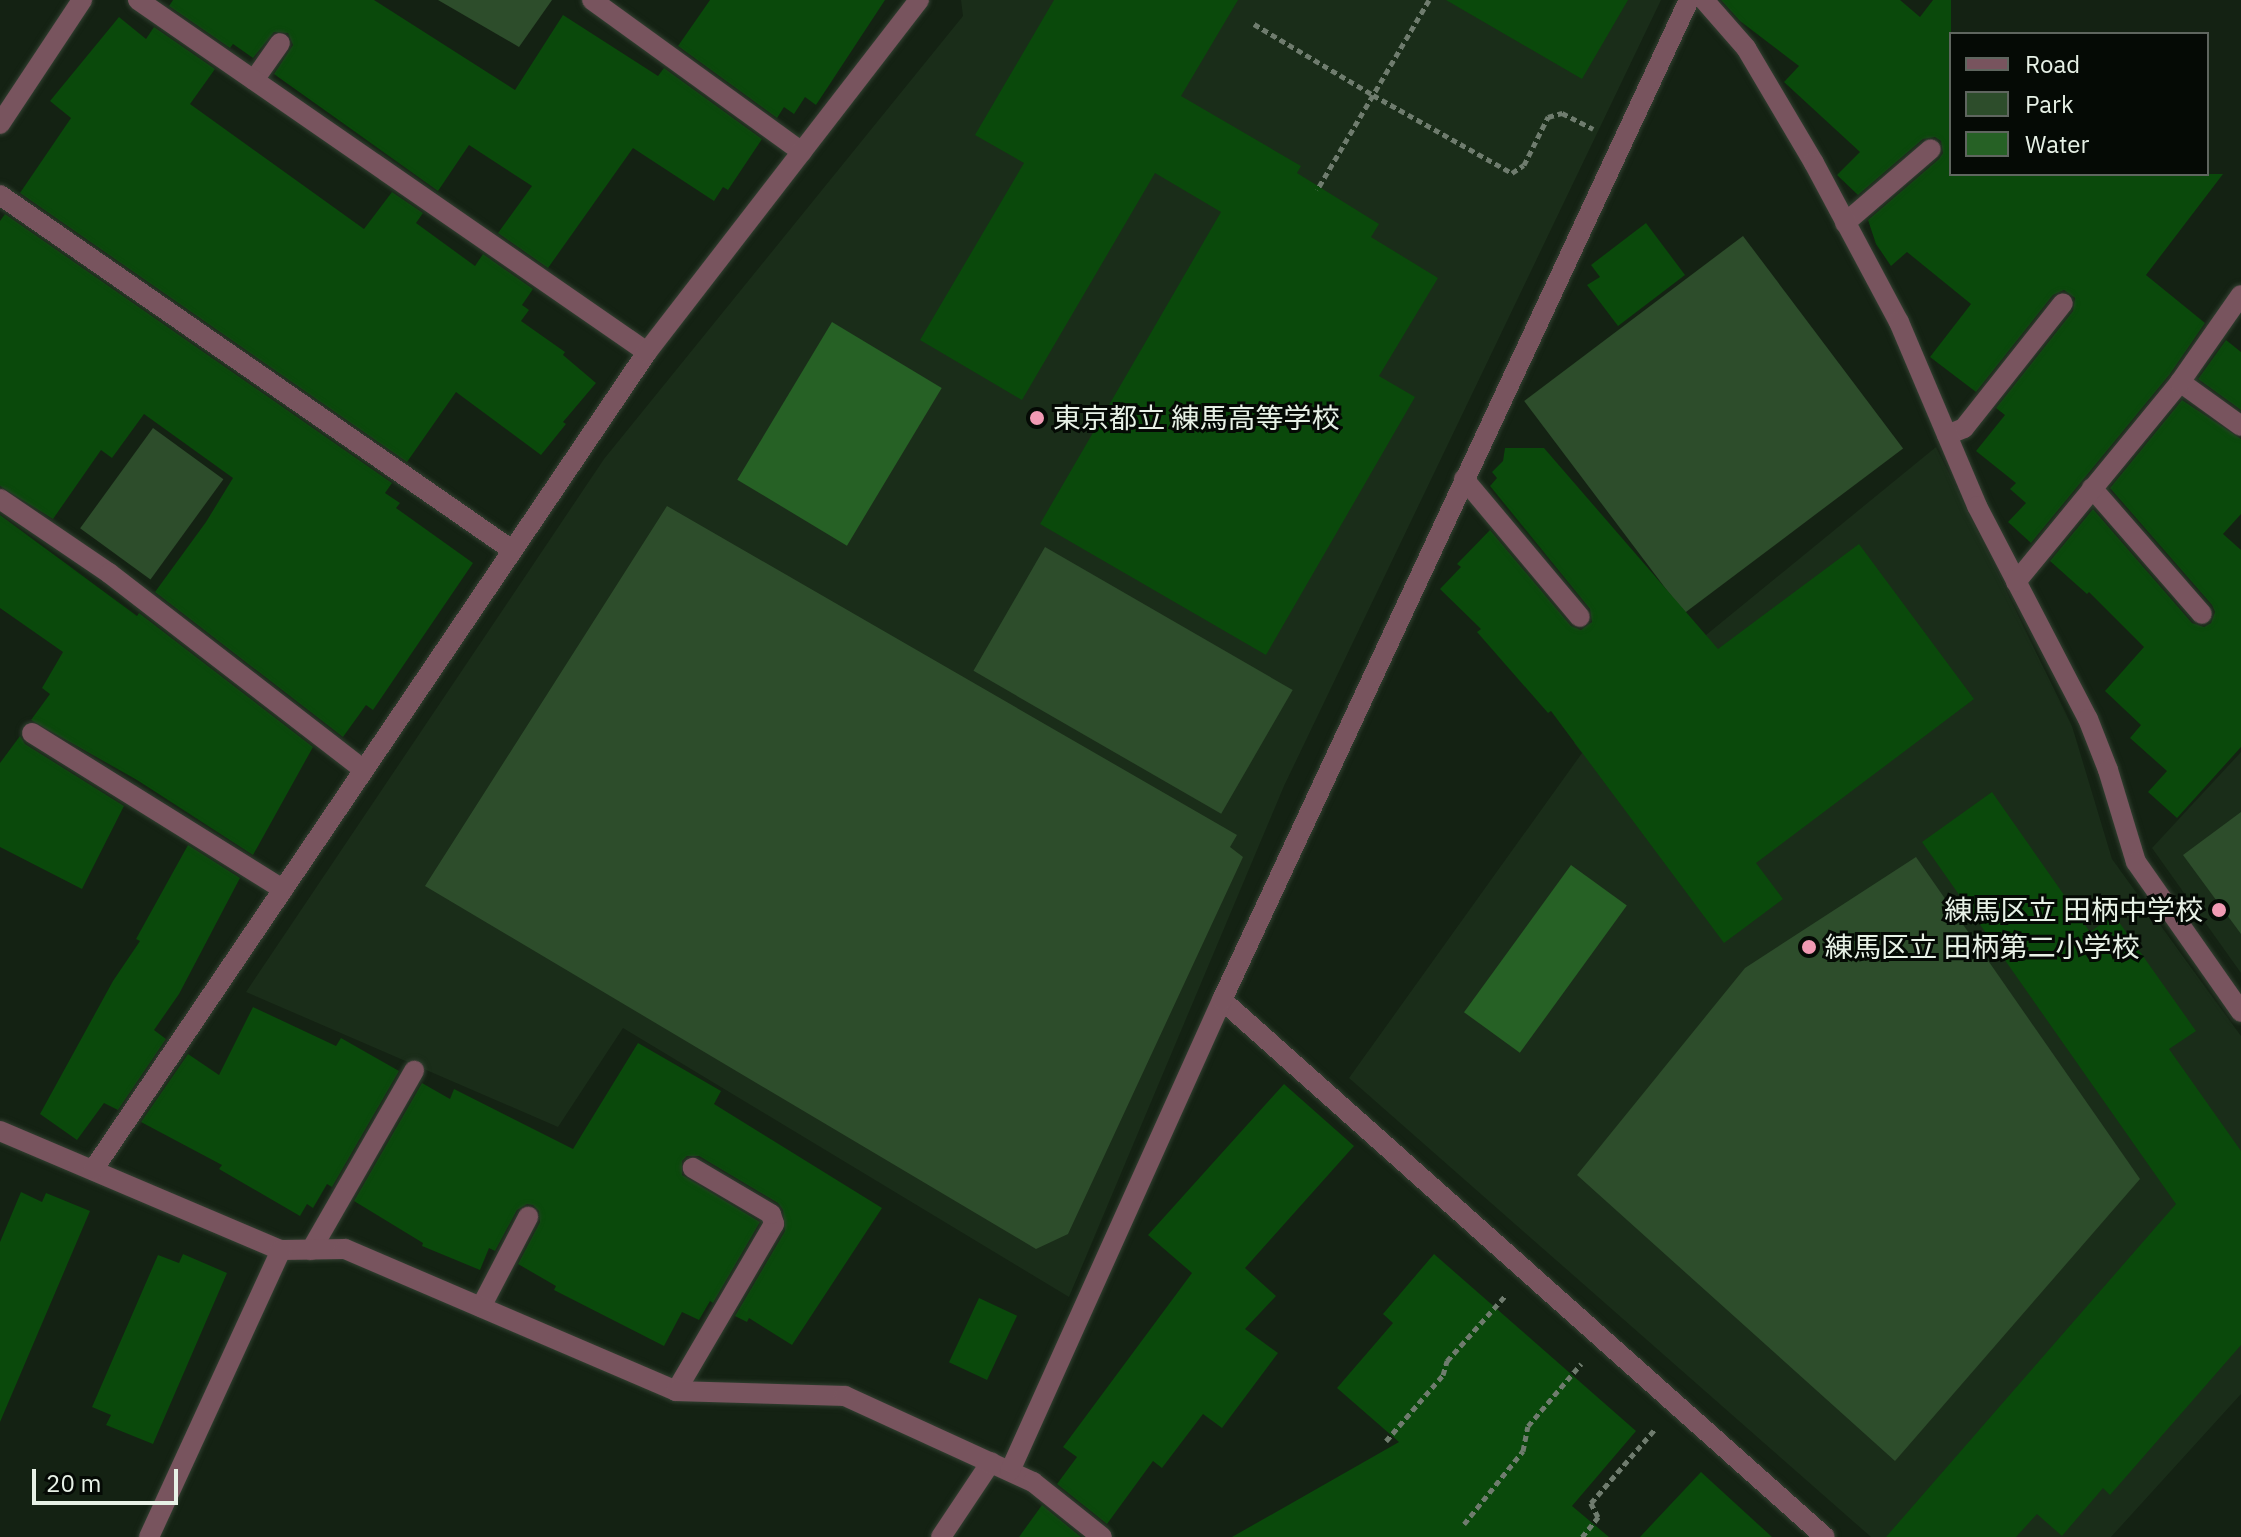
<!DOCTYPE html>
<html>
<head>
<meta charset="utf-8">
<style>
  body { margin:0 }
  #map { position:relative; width:2241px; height:1537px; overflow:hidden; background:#142213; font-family:"IBM Plex Sans","Noto Sans JP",sans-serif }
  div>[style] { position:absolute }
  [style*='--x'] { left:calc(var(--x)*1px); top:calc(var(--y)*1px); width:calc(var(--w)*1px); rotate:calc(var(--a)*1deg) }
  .built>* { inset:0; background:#1a2d19 }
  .green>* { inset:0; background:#2d4d2b; transform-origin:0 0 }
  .water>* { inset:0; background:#266125; transform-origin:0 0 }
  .building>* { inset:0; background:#0a490b; transform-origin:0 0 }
  .path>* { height:5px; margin-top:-2.5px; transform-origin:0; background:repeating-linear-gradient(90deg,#6f7c6e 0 6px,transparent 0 10px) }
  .roads { filter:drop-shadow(0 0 2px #323f31) drop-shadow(0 0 2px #323f31) }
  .lane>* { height:20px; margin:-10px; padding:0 10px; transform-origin:10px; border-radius:10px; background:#78545e }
  .street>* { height:20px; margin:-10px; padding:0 10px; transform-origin:10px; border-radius:10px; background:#78545e }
  .dots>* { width:22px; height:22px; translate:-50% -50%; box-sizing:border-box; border:4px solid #050a05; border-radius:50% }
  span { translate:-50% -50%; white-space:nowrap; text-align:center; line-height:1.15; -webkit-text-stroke:6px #050a05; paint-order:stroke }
  .poi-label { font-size:28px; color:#e7f1e6 }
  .left { translate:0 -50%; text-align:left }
  .right { translate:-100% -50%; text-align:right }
  .legend { position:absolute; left:1949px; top:32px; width:260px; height:144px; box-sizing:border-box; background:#050a05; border:2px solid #5f665f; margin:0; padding:10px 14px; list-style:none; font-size:24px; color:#e7f1e6 }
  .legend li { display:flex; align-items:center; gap:16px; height:40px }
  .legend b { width:40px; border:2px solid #5f665f }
  .scale { position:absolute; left:32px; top:1469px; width:146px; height:36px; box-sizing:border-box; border:4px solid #e7f1e6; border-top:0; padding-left:10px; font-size:24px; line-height:28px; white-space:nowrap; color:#e7f1e6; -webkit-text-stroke:6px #050a05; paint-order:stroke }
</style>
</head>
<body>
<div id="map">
  <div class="built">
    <div style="clip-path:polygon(961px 0,1661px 0,1284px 786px,1069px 1297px,623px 1028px,558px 1127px,246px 992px,604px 459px,963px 16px)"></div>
    <div style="clip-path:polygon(1936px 447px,2072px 726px,2112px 859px,2241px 1036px,2241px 1394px,2111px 1537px,1871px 1537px,1349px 1078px,1582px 753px,1574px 743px)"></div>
    <div style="clip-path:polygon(2241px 752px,2241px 973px,2152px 848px)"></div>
  </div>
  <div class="green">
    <div style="clip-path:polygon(438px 0,552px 0,519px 47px)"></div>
    <div style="left:1743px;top:236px;width:266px;height:274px;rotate:53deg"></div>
    <div style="left:153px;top:428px;width:87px;height:124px;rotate:36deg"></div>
    <div style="clip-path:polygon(667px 506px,1237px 835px,1230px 847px,1243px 857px,1068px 1234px,1036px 1249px,425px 886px)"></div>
    <div style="left:1045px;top:547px;width:286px;height:143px;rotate:30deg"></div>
    <div style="clip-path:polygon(2241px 812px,2241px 934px,2183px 855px)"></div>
    <div style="clip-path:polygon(1916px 857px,2140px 1179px,1895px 1461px,1577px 1175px,1745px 968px)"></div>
  </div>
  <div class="water">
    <div style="left:832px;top:322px;width:128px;height:184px;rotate:31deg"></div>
    <div style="left:1571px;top:865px;width:69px;height:182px;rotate:36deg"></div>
  </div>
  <div class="building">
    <div style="clip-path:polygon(173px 0,374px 0,515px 90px,563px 15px,658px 76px,664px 68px,762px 139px,728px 190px,723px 187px,714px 201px,633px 148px,548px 268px,498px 233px,532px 186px,469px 145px,438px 191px,274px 74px,293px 45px,288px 33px,274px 32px,253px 58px,233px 44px,230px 48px,169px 6px)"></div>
    <div style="clip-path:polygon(710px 0,885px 0,816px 105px,805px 97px,794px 114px,784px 107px,777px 118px,678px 46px)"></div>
    <div style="clip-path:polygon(1054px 0,1238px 0,1181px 96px,1301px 166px,1297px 173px,1379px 224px,1371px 237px,1438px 278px,1379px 376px,1415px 397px,1266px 655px,1040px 524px,1221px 212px,1155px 173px,1022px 400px,920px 340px,1024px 163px,975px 135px)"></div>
    <div style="clip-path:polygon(1446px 0,1628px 0,1582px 79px)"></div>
    <div style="clip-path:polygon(1721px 0,1900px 0,1920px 17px,1933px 0,1951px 0,1951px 174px,2223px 174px,2146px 275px,2205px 323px,2170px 374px,2031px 543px,2008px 522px,2026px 503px,2010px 489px,2016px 483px,1976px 451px,2005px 415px,1996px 408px,2073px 311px,2075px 298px,2064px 290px,2053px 295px,1976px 392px,1930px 357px,1971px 304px,1907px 252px,1891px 266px,1876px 244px,1868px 220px,1939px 159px,1943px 153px,1941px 141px,1935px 137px,1923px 139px,1858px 195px,1837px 175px,1860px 152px,1784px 82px,1799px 66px,1740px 21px)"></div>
    <div style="clip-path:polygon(119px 17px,146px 39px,154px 27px,215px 69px,190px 104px,364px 229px,392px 192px,423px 213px,416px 223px,475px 266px,483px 254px,533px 289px,522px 305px,529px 310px,521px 321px,565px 352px,563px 355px,596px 383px,563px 422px,566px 424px,541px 455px,456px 392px,407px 462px,20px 193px,71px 118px,50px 101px)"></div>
    <div style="clip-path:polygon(5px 214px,392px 483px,385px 493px,400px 503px,396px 508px,473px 563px,373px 710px,366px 705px,343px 737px,155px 592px,206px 522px,233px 478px,144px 414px,112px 458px,101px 450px,53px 519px,0 486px,0 221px)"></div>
    <div style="clip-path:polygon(1646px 223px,1685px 275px,1618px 326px,1587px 285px,1600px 277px,1591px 265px)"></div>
    <div style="clip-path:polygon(2226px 340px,2241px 352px,2241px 410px,2198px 379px)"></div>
    <div style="clip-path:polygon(2182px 400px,2241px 439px,2241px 514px,2223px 534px,2241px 550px,2241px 747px,2177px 818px,2148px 792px,2167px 771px,2130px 738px,2141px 725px,2105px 691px,2144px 647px,2089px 592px,2087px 594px,2050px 561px,2093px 509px,2192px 623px,2204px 627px,2211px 623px,2215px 612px,2212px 605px,2110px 488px)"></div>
    <div style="clip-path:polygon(1505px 448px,1544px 448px,1718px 649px,1859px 544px,1974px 699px,1756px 863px,1783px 899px,1724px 943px,1551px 711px,1548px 713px,1477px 632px,1481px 629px,1440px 589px,1461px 567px,1457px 564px,1490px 530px,1571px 626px,1581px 630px,1592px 622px,1590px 609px,1490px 486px,1497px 478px,1492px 472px,1503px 461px)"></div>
    <div style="clip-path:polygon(0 515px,137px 616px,139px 613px,313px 747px,253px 855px,137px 780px,31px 720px,50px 694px,42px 688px,63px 652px,0 608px)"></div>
    <div style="clip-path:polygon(20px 736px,25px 744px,124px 806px,82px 889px,0 847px,0 763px)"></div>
    <div style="clip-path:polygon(1992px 792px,2090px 932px,2114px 915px,2196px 1031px,2169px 1049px,2241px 1151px,2241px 1345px,2110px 1495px,2103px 1488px,2062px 1536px,2037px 1514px,2016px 1537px,1886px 1537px,2176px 1204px,1922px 842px)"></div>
    <div style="clip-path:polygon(188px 845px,240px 878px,179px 994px,154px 1030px,166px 1039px,118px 1110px,104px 1103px,77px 1140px,40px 1114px,113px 981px,140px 941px,136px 939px)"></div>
    <div style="clip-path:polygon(253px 1007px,336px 1046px,341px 1038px,399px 1071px,332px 1187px,327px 1184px,313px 1208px,307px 1204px,300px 1216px,219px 1169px,222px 1165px,141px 1122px,188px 1054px,219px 1075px)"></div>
    <div style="clip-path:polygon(638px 1043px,721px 1091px,714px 1104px,882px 1208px,792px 1345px,749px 1318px,747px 1322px,735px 1316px,785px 1231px,783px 1210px,778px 1203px,699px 1156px,687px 1156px,682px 1161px,682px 1175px,760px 1222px,713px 1303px,710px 1301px,699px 1320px,682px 1312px,664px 1346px,554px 1290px,556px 1286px,518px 1264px,540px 1222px,539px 1211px,533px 1205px,527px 1204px,517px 1210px,495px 1251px,489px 1248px,480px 1270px,422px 1246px,423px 1243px,354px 1201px,422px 1083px,450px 1099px,454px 1089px,573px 1149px)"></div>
    <div style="clip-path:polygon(1284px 1084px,1354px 1146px,1245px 1268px,1276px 1296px,1245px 1329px,1278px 1353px,1222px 1428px,1203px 1414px,1162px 1468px,1153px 1461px,1107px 1524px,1057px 1484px,1077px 1457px,1063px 1447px,1192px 1273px,1148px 1235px)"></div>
    <div style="clip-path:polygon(21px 1192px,42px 1202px,46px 1193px,90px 1211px,0 1422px,0 1242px)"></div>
    <div style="clip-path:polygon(183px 1254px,227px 1273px,153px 1444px,106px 1425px,111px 1415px,92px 1407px,158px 1255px,179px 1263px)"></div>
    <div style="clip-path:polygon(1434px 1254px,1636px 1431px,1572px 1506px,1609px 1537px,1232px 1537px,1399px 1442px,1337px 1388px,1393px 1323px,1383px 1314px)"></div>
    <div style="left:979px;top:1298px;width:42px;height:71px;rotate:25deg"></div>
    <div style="clip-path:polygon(1701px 1472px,1772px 1537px,1640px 1537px)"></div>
    <div style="clip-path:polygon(1042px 1505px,1081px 1537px,1019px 1537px)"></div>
  </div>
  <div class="path">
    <div style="--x:1429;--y:0;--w:110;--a:120.5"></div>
    <div style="--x:1373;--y:95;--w:159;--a:29.3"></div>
    <div style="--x:1512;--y:173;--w:14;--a:-34"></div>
    <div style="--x:1524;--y:165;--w:54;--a:-63.4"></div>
    <div style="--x:1548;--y:117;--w:15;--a:-16"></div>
    <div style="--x:1562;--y:113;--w:35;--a:27"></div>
    <div style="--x:1254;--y:24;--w:139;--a:30.8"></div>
    <div style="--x:1373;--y:95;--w:110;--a:120.5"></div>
    <div style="--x:1386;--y:1441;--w:87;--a:-49.2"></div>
    <div style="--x:1443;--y:1375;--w:15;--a:-74"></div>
    <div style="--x:1447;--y:1361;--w:87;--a:-48.3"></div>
    <div style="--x:1464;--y:1524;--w:94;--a:-51.1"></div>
    <div style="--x:1523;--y:1451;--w:25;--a:-79"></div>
    <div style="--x:1528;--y:1426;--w:82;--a:-49.5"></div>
    <div style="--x:1582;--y:1537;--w:26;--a:-51"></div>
    <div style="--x:1598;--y:1517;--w:16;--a:-117"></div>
    <div style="--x:1591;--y:1503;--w:98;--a:-49.1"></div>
  </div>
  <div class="roads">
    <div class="lane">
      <div style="--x:592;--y:0;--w:259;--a:35.9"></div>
      <div style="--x:254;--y:80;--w:45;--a:-54.9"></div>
      <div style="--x:1845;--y:223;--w:113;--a:-40.7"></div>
      <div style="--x:2180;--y:382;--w:75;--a:35.8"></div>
      <div style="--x:1947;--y:435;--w:18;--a:-22"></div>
      <div style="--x:1964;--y:428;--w:159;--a:-51.6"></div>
      <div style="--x:1464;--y:479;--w:180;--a:50"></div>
      <div style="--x:2092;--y:488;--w:167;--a:48.9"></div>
      <div style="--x:0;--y:499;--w:132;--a:34.2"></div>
      <div style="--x:109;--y:573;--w:322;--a:37.7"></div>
      <div style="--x:32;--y:733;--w:296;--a:31.9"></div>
      <div style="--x:311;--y:1250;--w:207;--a:-60.1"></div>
      <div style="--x:481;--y:1307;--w:102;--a:-62.4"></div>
      <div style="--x:676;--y:1391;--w:194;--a:-59.6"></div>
      <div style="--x:774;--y:1224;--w:10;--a:-107"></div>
      <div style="--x:771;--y:1214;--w:91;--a:-149.5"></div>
      <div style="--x:941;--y:1537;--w:90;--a:-56.3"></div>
    </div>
    <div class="street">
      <div style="--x:138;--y:0;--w:619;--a:34.67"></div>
      <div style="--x:1704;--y:0;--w:64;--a:48.8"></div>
      <div style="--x:1746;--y:48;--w:134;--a:59.4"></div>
      <div style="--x:1814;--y:163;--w:180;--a:61.9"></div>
      <div style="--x:1899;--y:322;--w:200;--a:67"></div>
      <div style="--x:1977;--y:506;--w:240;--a:62.5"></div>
      <div style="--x:2088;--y:719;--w:55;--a:68.6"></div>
      <div style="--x:2108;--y:770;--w:96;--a:73.1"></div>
      <div style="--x:2136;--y:862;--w:183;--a:55"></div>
      <div style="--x:0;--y:124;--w:149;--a:-56.5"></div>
      <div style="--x:0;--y:195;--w:623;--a:34.74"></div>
      <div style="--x:2016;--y:582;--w:259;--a:-50.6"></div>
      <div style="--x:2180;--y:382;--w:106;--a:-55"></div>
      <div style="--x:1222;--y:1000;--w:807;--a:41.69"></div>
      <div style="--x:0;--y:1131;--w:305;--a:23"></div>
      <div style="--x:281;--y:1250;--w:64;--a:-0.9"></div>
      <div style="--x:345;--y:1249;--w:360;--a:23.2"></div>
      <div style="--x:676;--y:1391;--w:169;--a:1.7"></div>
      <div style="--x:845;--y:1396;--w:207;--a:24.6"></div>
      <div style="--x:1033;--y:1482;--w:88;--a:38.6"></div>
      <div style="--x:93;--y:1170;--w:988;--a:-55.89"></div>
      <div style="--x:647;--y:352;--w:445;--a:-52.3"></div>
      <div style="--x:1010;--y:1471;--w:517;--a:-65.77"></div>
      <div style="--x:1222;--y:1000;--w:1104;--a:-64.97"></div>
      <div style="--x:149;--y:1537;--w:316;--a:-65.3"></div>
    </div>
  </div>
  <div class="dots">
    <div style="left:1037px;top:418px;background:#f19ab4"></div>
    <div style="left:2219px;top:910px;background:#f19ab4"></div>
    <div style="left:1809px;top:947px;background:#f19ab4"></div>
  </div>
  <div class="poi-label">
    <span class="left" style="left:1053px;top:418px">東京都立 練馬高等学校</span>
    <span class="right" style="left:2203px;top:910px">練馬区立 田柄中学校</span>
    <span class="left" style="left:1825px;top:947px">練馬区立 田柄第二小学校</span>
  </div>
  <ul class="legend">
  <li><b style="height:10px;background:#78545e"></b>Road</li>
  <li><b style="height:22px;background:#2d4d2b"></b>Park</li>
  <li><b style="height:22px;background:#266125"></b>Water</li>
  </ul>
  <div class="scale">20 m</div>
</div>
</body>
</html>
